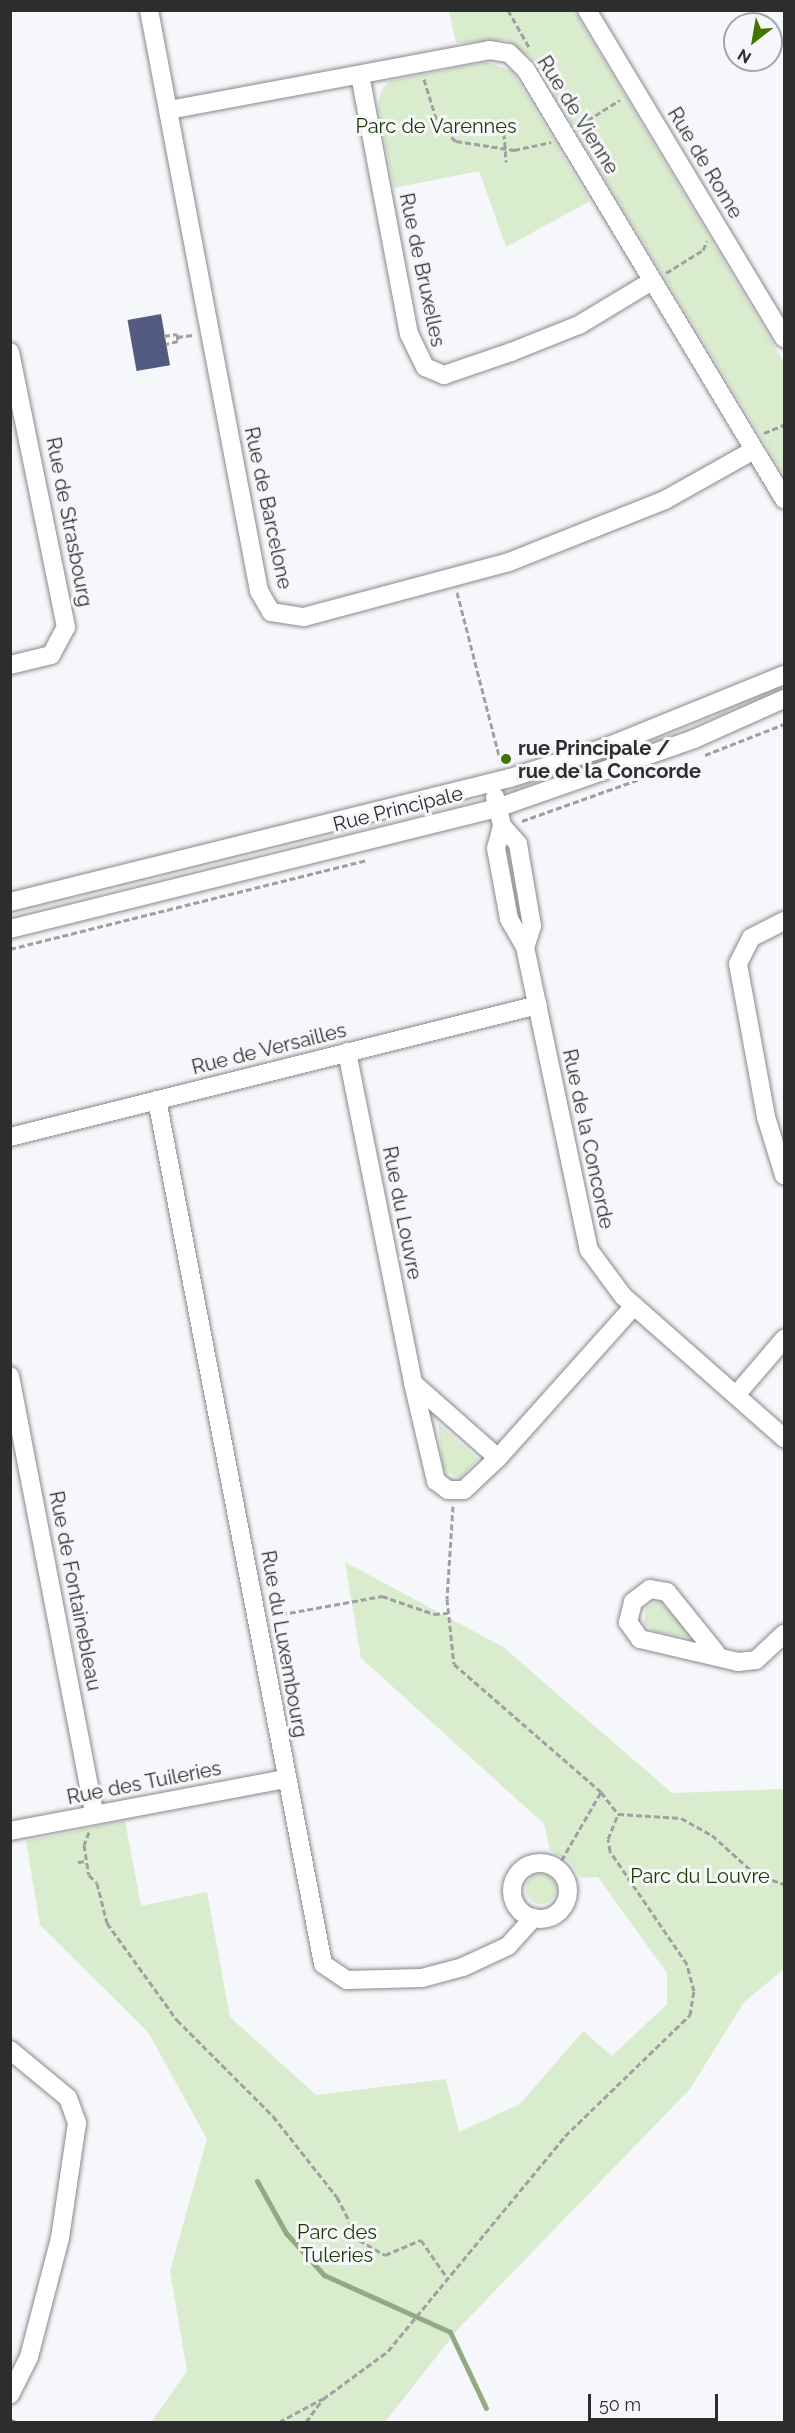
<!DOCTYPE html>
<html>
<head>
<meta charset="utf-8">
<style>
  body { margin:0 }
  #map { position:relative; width:795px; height:2433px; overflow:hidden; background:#f6f7fa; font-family:Raleway,sans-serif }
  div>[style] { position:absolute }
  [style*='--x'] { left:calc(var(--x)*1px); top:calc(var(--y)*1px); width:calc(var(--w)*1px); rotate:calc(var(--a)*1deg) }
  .green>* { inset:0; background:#daecce }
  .round { border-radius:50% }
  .stream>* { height:5px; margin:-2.5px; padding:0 2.5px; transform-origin:2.5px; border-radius:2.5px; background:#92aa82 }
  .building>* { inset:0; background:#545b80; transform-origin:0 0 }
  .path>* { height:3px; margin-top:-1.5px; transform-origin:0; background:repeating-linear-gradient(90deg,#a0a0a3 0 6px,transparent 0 9px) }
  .roads { filter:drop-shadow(0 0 2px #88898b) drop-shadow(0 0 2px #88898b) }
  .minor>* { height:18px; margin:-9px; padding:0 9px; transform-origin:9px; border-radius:9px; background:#fff }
  .minor>.ring { margin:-9px; padding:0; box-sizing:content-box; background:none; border:18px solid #fff; border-radius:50% }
  .dots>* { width:16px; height:16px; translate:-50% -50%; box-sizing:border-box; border:3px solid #f6f7fa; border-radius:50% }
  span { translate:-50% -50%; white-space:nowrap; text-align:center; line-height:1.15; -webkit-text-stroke:6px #f6f7fa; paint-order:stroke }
  .street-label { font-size:20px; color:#2d2d2e }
  .park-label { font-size:20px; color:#1c3a00 }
  .poi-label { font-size:20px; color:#2d2d2e; font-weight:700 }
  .left { translate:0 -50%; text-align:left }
  .frame { position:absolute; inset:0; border:12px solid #2d2d2e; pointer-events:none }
  .north { position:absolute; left:723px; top:12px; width:60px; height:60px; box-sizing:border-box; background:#f6f7fa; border:2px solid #a6a6a8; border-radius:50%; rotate:211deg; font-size:16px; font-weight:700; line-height:24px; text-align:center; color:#2d2d2e }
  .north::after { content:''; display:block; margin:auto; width:21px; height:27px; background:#417500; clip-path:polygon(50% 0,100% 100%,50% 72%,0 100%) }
  .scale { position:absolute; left:588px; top:2394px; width:130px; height:27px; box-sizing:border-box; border:3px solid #2d2d2e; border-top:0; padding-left:8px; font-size:18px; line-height:21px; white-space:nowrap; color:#2d2d2e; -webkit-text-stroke:4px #f6f7fa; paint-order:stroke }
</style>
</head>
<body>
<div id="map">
  <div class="green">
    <div style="clip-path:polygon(449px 11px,574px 11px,784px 362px,784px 475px,533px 59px,507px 40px,456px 43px)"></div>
    <div style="clip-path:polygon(487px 62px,512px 71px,590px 201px,506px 247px,479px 171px,394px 188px,378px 107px,381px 90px,390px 81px)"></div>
    <div style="clip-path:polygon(438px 1423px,478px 1459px,460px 1479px,443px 1469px)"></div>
    <div style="clip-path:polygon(345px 1562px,503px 1647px,672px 1793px,784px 1789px,784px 1969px,744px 2002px,690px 2089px,459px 2328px,385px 2422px,151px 2422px,187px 2371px,170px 2271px,207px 2139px,148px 2032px,40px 1925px,26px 1841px,125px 1821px,141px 1906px,207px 1892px,230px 2017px,316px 2095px,446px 2079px,459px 2132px,520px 2104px,583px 2031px,612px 2056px,667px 2004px,667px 1973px,598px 1877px,581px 1878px,570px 1862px,550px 1850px,544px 1824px,361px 1658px)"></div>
    <div style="clip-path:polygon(659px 1601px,691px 1634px,688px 1637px,656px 1632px,644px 1624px,646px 1607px)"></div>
    <div class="round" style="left:526px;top:1874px;width:30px;height:30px"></div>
  </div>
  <div class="stream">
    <div style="--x:257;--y:2181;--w:60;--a:60.9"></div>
    <div style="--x:286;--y:2233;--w:57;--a:47.9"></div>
    <div style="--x:324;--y:2275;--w:138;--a:24.3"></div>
    <div style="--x:450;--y:2332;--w:84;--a:64.7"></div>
  </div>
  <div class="building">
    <div style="left:161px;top:314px;width:52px;height:34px;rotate:80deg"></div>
  </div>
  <div class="path">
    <div style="--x:508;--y:10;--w:43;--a:60.4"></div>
    <div style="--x:424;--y:79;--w:48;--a:73.1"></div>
    <div style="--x:438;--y:125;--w:24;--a:42"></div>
    <div style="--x:456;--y:141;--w:59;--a:8.8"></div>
    <div style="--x:514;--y:150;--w:38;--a:-12"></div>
    <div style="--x:580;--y:125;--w:47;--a:-32"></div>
    <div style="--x:504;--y:133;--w:29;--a:86"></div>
    <div style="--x:666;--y:273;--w:44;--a:-31.9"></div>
    <div style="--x:703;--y:250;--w:10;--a:-66"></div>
    <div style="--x:164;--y:336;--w:13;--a:-9"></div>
    <div style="--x:177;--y:334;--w:7;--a:82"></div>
    <div style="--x:178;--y:341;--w:12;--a:166"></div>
    <div style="--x:177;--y:337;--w:16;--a:-7"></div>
    <div style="--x:764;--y:433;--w:22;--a:-22"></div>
    <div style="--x:457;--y:592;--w:177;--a:75.6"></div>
    <div style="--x:705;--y:755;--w:85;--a:-21.4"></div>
    <div style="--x:522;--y:821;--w:152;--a:-19.6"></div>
    <div style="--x:10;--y:949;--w:368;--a:-14"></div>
    <div style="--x:453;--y:1506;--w:93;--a:93.7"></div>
    <div style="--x:447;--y:1599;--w:65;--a:83.9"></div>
    <div style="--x:454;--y:1664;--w:195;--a:41"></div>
    <div style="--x:601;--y:1792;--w:28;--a:52"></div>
    <div style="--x:272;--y:1616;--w:112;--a:-10.3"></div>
    <div style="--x:382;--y:1596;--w:55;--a:19.1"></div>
    <div style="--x:434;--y:1614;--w:13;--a:-4"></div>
    <div style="--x:89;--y:1832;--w:14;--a:111"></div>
    <div style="--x:84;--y:1845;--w:30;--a:81"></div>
    <div style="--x:89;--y:1875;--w:11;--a:45"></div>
    <div style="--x:97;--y:1883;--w:41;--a:76"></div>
    <div style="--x:107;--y:1923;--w:120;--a:54.2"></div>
    <div style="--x:177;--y:2020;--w:136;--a:45"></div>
    <div style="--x:273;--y:2116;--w:103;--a:51.7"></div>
    <div style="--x:337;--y:2197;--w:48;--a:62.9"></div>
    <div style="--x:359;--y:2240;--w:30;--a:30"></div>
    <div style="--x:385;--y:2255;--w:39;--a:-23"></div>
    <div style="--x:421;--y:2240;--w:47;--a:55.3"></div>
    <div style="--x:78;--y:1862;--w:9;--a:-6"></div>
    <div style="--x:557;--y:1868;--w:88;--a:-59.9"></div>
    <div style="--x:10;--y:2419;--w:7;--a:27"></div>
    <div style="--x:279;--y:2422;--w:49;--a:-28.1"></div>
    <div style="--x:306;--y:2422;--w:29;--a:-54"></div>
    <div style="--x:323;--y:2399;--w:81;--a:-36.4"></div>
    <div style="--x:388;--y:2351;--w:278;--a:-50.5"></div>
    <div style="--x:565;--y:2136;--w:174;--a:-44.1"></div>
    <div style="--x:690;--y:2015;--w:24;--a:-81"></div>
    <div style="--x:694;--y:1991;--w:28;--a:-105"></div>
    <div style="--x:687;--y:1964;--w:137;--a:-124.3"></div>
    <div style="--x:610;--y:1851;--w:12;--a:-99"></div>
    <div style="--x:608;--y:1839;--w:27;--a:-68"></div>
    <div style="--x:618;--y:1814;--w:63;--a:3.6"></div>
    <div style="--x:681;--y:1818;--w:35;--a:29"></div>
    <div style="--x:712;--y:1835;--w:58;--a:42.2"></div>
    <div style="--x:755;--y:1874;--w:31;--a:19"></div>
  </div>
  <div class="roads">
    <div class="minor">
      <div style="--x:149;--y:10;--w:591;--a:79.28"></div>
      <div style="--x:259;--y:591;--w:24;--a:60"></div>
      <div style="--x:271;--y:612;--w:33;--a:9"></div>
      <div style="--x:304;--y:617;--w:212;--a:-15"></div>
      <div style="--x:509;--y:562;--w:168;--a:-21.7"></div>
      <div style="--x:665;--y:500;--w:102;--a:-29.3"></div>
      <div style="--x:587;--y:10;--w:383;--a:59"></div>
      <div style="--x:360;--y:75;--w:264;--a:79.3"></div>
      <div style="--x:409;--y:334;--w:37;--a:64"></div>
      <div style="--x:425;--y:367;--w:21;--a:23"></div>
      <div style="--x:444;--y:375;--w:71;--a:-18.9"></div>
      <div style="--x:511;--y:352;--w:73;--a:-21.7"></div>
      <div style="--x:579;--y:325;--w:85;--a:-31.1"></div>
      <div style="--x:169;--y:110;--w:326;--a:-10.6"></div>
      <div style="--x:489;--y:50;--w:20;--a:9"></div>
      <div style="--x:509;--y:53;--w:24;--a:45"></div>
      <div style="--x:526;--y:70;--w:501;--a:58.98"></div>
      <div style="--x:10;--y:352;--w:281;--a:78.5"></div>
      <div style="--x:66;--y:627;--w:32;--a:118"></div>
      <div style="--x:51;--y:655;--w:42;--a:166.3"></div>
      <div style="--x:495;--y:797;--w:30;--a:76"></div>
      <div style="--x:502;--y:826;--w:23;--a:105"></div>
      <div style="--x:496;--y:848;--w:72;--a:79.6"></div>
      <div style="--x:509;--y:919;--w:32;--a:60"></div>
      <div style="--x:525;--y:947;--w:310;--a:78.1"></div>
      <div style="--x:589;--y:1250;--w:57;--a:53.5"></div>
      <div style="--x:623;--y:1296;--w:215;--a:41.4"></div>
      <div style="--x:502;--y:826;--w:24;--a:48"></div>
      <div style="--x:518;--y:844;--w:83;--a:80.3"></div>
      <div style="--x:532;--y:926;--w:22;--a:108"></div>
      <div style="--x:10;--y:902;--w:515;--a:-13.93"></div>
      <div style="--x:510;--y:778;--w:99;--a:-17.7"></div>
      <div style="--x:604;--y:748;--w:194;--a:-22.1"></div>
      <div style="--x:784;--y:921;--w:37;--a:153"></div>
      <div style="--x:751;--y:938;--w:29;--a:117"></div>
      <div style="--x:738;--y:964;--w:156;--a:79.6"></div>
      <div style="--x:766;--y:1117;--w:61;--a:72.8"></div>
      <div style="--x:10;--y:929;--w:502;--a:-13.95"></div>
      <div style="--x:497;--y:808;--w:209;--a:-19.3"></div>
      <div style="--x:694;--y:739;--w:98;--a:-24"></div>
      <div style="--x:347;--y:1052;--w:338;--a:78.7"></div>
      <div style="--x:413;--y:1383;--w:113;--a:41.4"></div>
      <div style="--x:498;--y:1458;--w:204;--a:-48.2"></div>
      <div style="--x:157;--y:1100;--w:880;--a:79.12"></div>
      <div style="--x:323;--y:1964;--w:29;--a:34"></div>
      <div style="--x:347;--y:1980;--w:75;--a:-1.5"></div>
      <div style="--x:422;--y:1978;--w:42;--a:-15"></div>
      <div style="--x:463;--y:1967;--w:50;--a:-25"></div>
      <div style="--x:508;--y:1946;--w:38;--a:-48"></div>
      <div style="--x:10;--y:1137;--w:544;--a:-14.04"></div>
      <div style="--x:10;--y:1376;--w:446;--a:79.1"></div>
      <div style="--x:413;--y:1383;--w:101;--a:76.8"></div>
      <div style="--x:436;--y:1481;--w:15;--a:37"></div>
      <div style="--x:448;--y:1490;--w:16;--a:0"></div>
      <div style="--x:464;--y:1490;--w:47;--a:-43.3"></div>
      <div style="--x:736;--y:1395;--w:74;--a:-49.4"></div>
      <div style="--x:716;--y:1653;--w:78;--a:-128.8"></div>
      <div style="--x:667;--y:1592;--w:17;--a:-170"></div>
      <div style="--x:650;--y:1589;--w:21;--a:143"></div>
      <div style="--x:633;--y:1602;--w:21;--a:104"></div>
      <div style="--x:628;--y:1622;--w:21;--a:55"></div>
      <div style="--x:640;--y:1639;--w:101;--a:13.2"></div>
      <div style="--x:738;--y:1662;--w:18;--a:-6"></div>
      <div style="--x:756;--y:1660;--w:38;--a:-43"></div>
      <div style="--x:10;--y:1831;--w:281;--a:-10.7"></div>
      <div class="ring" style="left:512px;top:1863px;width:38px;height:38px"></div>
      <div style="--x:10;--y:2050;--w:75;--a:39.6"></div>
      <div style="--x:68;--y:2098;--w:27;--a:70"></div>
      <div style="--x:77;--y:2123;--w:116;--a:98.4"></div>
      <div style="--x:60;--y:2238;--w:123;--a:104.6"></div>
      <div style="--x:29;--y:2357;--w:42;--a:116.6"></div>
    </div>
  </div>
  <div class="dots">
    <div style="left:506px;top:759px;background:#417500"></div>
  </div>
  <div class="street-label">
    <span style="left:578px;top:115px;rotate:58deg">Rue de Vienne</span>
    <span style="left:705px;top:163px;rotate:59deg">Rue de Rome</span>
    <span style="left:422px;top:270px;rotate:78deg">Rue de Bruxelles</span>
    <span style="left:268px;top:508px;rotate:78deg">Rue de Barcelone</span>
    <span style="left:69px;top:522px;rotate:79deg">Rue de Strasbourg</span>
    <span style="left:398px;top:809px;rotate:-14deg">Rue Principale</span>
    <span style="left:269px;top:1049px;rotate:-14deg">Rue de Versailles</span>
    <span style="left:588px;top:1139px;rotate:78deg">Rue de la Concorde</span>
    <span style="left:402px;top:1213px;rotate:79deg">Rue du Louvre</span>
    <span style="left:75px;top:1591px;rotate:79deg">Rue de Fontainebleau</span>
    <span style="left:284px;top:1644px;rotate:80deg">Rue du Luxembourg</span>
    <span style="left:144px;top:1783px;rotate:-11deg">Rue des Tuileries</span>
  </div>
  <div class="park-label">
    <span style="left:436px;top:126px">Parc de Varennes</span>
    <span style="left:700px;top:1876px">Parc du Louvre</span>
    <span style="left:337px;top:2244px">Parc des<br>Tuleries</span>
  </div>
  <div class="poi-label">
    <span class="left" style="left:518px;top:760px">rue Principale /<br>rue de la Concorde</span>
  </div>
  <div class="frame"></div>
  <div class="north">N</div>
  <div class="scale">50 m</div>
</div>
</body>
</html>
